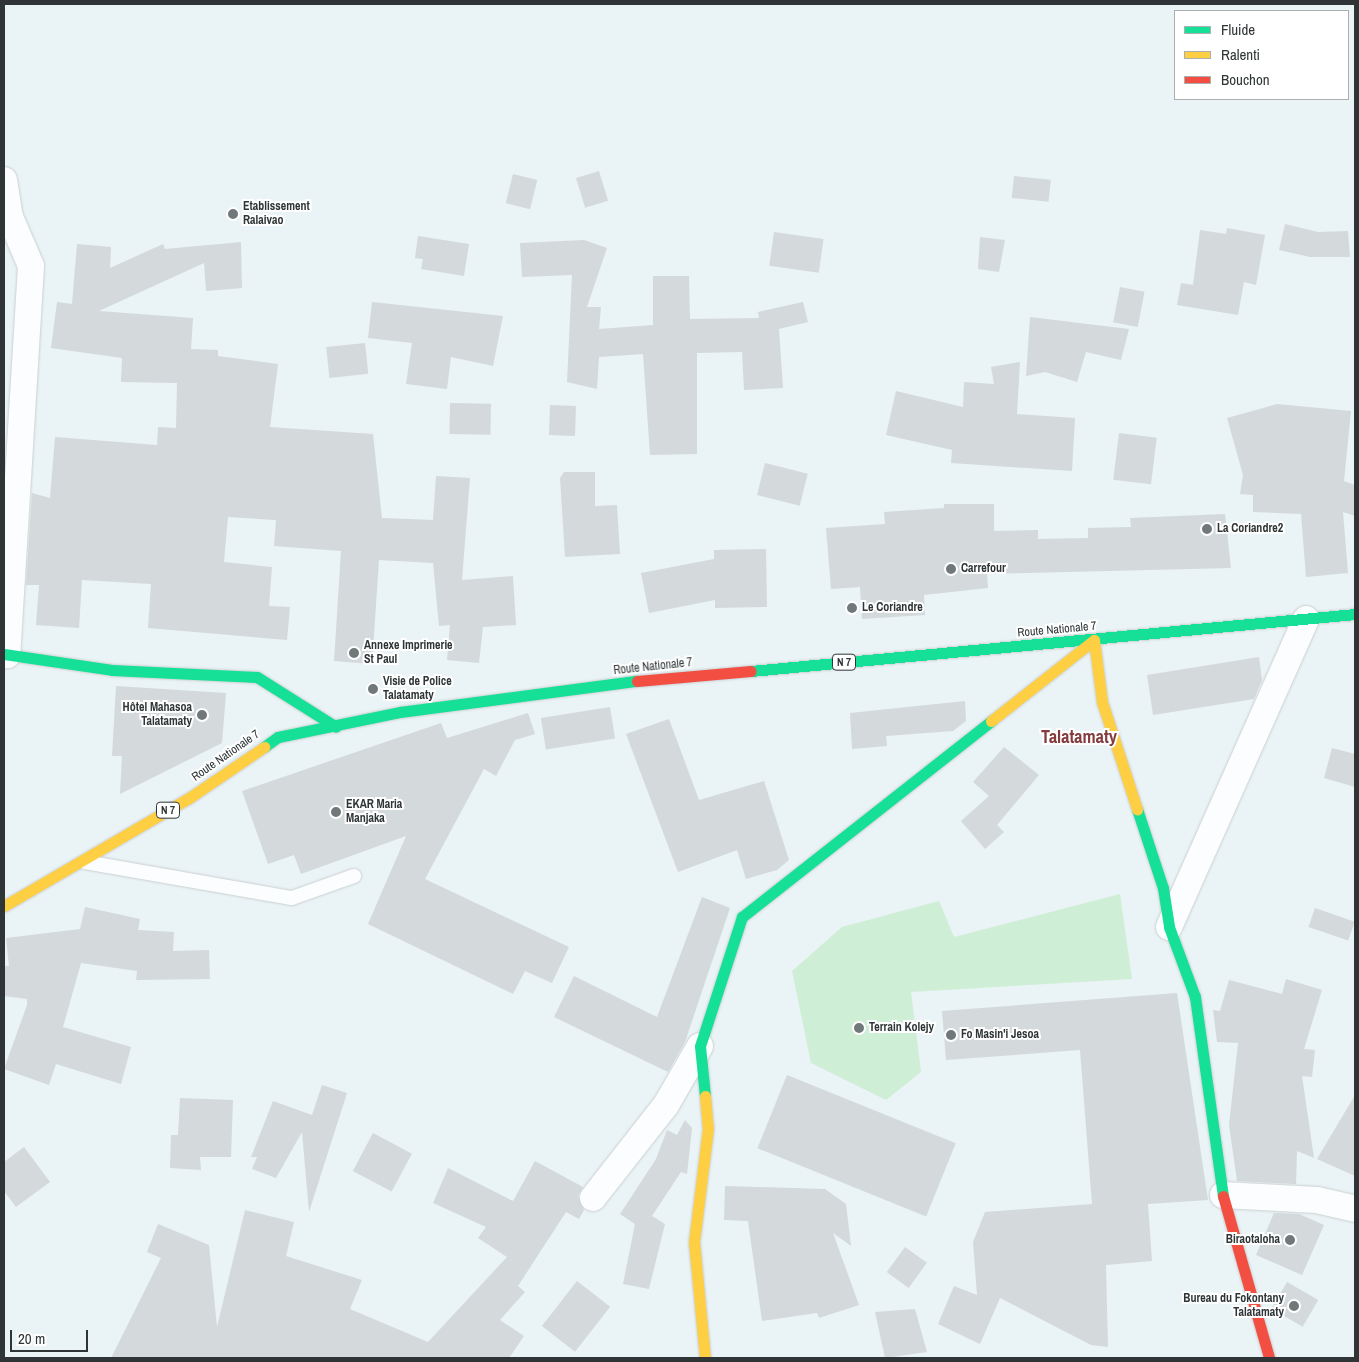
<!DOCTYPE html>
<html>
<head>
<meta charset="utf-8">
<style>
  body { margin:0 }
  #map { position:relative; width:1359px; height:1362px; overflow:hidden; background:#eaf3f5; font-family:"Archivo Narrow",sans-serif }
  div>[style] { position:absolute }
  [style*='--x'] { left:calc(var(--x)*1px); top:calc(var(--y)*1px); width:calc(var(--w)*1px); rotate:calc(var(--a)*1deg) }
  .green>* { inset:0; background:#cfeed6 }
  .building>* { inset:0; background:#d4d9dc; transform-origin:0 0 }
  .roads { filter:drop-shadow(0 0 1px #cad0d2) drop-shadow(0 0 1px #cad0d2) }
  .lane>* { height:14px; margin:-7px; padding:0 7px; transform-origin:7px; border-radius:7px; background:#fcfdfe }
  .street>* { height:26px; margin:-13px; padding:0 13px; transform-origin:13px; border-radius:13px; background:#fcfdfe }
  .fast>* { height:11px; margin:-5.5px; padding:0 5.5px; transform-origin:5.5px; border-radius:5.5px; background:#16e098 }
  .slow>* { height:11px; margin:-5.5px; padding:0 5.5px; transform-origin:5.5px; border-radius:5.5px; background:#ffcf43 }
  .jam>* { height:11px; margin:-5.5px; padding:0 5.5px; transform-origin:5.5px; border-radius:5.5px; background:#f24e42 }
  .dots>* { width:14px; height:14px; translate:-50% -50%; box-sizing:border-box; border:2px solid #fff; border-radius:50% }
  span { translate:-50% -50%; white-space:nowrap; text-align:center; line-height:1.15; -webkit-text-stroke:4px #fff; paint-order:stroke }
  .shield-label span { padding:1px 4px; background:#fff; border:1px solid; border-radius:4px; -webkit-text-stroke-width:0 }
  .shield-label { font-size:11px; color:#2f3536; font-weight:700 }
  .poi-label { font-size:12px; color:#2f3536; font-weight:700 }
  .left { translate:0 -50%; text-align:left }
  .right { translate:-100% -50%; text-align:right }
  .street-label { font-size:12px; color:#2f3536 }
  .district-label { font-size:18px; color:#843c3e; font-weight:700 }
  .frame { position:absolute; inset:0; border:5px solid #2f3536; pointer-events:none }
  .legend { position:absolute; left:1174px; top:10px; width:175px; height:90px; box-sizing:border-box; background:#fff; border:1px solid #acaeaf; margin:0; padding:6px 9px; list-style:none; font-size:15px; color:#2f3536 }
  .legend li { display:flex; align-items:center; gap:10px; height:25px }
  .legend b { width:25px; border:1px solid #acaeaf }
  .scale { position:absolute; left:10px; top:1330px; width:78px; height:22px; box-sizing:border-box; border:2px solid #2f3536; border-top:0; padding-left:6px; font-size:15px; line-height:18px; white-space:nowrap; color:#2f3536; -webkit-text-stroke:4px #fff; paint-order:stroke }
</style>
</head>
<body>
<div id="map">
  <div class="green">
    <div style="clip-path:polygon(1120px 894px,1132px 979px,911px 992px,921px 1072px,886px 1100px,811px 1063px,792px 971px,842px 927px,939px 901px,954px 937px)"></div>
  </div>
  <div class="building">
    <div style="left:599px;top:171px;width:31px;height:24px;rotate:73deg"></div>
    <div style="left:513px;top:174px;width:25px;height:30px;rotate:14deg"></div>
    <div style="left:1014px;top:176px;width:37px;height:22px;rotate:6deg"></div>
    <div style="clip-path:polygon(1285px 224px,1318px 232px,1348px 231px,1350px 257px,1310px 257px,1279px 250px)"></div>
    <div style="clip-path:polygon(1227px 228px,1265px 235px,1256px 285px,1244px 282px,1238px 315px,1177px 305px,1181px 283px,1193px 285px,1200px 230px,1226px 234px)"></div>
    <div style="left:774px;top:232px;width:50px;height:34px;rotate:8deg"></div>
    <div style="clip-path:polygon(418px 236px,469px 244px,464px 276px,421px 269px,423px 259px,415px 258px)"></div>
    <div style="clip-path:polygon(980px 237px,1005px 240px,999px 272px,978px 269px)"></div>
    <div style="clip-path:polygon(584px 240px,607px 248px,587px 307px,601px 307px,599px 329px,653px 325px,653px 276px,689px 276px,690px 319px,759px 318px,758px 312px,803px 302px,808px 322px,779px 329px,783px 388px,744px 390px,742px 352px,697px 353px,697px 454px,650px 455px,643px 354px,599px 357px,597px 389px,567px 382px,572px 275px,522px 277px,520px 243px)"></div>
    <div style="clip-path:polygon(241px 242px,242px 288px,206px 291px,204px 263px,99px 311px,193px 318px,191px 349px,218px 350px,218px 356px,278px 364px,270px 427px,373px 434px,382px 518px,433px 520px,436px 476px,470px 478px,462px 580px,513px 576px,516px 625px,483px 627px,479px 663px,447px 660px,450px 625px,439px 626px,433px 563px,379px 560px,372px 664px,334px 661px,341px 551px,274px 546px,276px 520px,228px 517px,224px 562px,272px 567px,269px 606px,290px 607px,287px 640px,148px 628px,151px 584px,82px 580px,79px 628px,36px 625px,39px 585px,26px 585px,32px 493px,50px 498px,55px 437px,157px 445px,158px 427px,176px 428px,177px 383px,121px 382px,122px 358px,51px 348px,57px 302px,72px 304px,77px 244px,111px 247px,110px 268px,163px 244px,165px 249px)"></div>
    <div style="left:1120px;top:287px;width:25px;height:36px;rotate:11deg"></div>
    <div style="clip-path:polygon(372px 302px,503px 316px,493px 366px,451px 357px,447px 389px,406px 384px,412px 343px,368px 338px)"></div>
    <div style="clip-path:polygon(1030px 317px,1129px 329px,1121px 360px,1086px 352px,1077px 382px,1045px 372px,1026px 376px)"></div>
    <div style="left:365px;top:343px;width:31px;height:39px;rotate:84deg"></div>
    <div style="clip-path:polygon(1020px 362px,1017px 414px,1075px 418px,1072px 471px,951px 463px,952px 450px,886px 435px,896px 391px,963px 407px,964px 382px,994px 384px,991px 367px)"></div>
    <div style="left:450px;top:403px;width:41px;height:31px;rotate:1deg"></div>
    <div style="clip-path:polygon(1277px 404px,1351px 411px,1344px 481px,1355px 485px,1355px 516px,1343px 512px,1348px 573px,1306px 577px,1301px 514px,1253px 512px,1253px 495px,1240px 494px,1243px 475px,1227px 418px)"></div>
    <div style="left:550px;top:405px;width:26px;height:30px;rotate:2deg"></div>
    <div style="left:1119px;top:433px;width:38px;height:47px;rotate:7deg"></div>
    <div style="left:765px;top:463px;width:44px;height:33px;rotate:14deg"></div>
    <div style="clip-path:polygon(564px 472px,595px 472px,595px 506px,617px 505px,620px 554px,565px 557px,560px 478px)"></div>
    <div style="clip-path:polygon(944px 504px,994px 504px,994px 531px,1038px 530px,1038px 539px,1088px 538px,1088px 528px,1131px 527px,1130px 518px,1225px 514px,1231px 568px,987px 574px,988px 588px,924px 595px,925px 615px,862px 619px,860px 587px,831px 589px,826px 528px,885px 524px,884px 512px,944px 508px)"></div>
    <div style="clip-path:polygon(766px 549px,767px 607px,715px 608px,715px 600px,649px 613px,641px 573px,714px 559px,714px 550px)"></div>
    <div style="clip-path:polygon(1259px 657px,1262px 680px,1254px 699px,1153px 715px,1147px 675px)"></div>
    <div style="clip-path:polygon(116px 686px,226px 693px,222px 743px,120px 794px,122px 756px,112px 756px)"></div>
    <div style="clip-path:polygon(965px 701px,966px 721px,953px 731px,886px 736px,887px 746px,852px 749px,850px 713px)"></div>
    <div style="left:610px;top:707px;width:32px;height:70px;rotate:81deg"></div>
    <div style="clip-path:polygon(528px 713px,535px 734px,515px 740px,496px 776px,484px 769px,425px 879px,569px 947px,552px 983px,525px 971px,513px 994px,368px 924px,406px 836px,301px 874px,294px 855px,268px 864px,242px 791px,441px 723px,447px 738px)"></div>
    <div style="clip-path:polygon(669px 719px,699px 800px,764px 781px,789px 860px,777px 870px,746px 879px,737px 850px,678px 872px,626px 734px)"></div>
    <div style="clip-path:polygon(1004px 747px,1039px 775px,997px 825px,1004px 832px,985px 849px,961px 821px,989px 796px,973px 782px)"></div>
    <div style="clip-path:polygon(1332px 748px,1355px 754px,1355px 787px,1324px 778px)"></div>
    <div style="clip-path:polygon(702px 897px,730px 908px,685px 1042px,668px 1072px,554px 1017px,574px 976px,657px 1017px)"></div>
    <div style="clip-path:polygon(85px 907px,140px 919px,138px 930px,174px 932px,173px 951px,209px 950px,210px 979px,136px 980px,137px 971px,81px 963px,63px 1027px,131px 1047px,121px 1084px,56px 1064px,49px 1085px,4px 1069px,27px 1005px,27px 999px,4px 996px,4px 966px,9px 966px,6px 938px,80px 929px)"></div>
    <div style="left:1315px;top:908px;width:42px;height:20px;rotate:19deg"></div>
    <div style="clip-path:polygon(1286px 979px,1322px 990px,1304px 1049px,1315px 1050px,1312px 1077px,1302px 1076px,1314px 1158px,1297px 1151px,1296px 1184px,1237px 1181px,1229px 1125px,1238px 1043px,1217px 1042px,1213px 1010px,1220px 1011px,1229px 980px,1282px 994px)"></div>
    <div style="clip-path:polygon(1177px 993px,1208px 1200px,1148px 1204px,1152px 1261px,1106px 1265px,1108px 1347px,1091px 1345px,1000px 1298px,980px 1344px,938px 1324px,954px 1286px,977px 1295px,973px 1242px,985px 1212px,1092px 1204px,1080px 1050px,946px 1060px,942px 1011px)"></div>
    <div style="left:787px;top:1075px;width:182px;height:79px;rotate:22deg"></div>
    <div style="clip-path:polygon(322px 1085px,347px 1093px,309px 1212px,302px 1132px,276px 1178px,252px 1169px,257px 1157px,251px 1157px,273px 1101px,312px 1115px)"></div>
    <div style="clip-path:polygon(1355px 1095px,1355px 1176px,1317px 1159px)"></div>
    <div style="clip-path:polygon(180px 1098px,233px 1100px,231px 1157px,200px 1157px,201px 1170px,170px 1168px,171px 1135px,178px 1135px)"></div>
    <div style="clip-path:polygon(685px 1120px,692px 1128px,687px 1174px,681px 1172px,652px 1216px,665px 1224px,649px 1289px,623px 1284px,635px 1224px,620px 1214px,656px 1159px,667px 1130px,677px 1135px)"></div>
    <div style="left:373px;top:1133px;width:44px;height:43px;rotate:28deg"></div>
    <div style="clip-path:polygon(24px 1147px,50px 1182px,16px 1207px,4px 1191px,4px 1162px)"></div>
    <div style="clip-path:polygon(535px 1161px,583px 1187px,578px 1196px,584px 1210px,579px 1219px,566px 1212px,518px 1286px,525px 1292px,500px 1320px,524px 1336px,509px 1358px,111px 1358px,161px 1258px,147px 1252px,158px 1224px,209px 1245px,217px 1327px,245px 1210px,294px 1222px,286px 1256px,362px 1280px,350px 1309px,428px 1342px,507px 1257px,478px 1238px,486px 1227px,433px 1203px,448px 1168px,513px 1201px)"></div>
    <div style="clip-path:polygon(725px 1186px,825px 1189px,846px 1204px,851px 1246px,833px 1233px,859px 1305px,819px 1318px,817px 1313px,762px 1321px,748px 1221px,724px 1220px)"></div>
    <div style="clip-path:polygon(1274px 1213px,1299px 1214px,1324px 1225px,1302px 1275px,1256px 1255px)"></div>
    <div style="left:905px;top:1247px;width:27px;height:31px;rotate:36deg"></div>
    <div style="left:577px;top:1281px;width:42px;height:57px;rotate:38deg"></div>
    <div style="left:1287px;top:1282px;width:36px;height:31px;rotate:30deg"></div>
    <div style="clip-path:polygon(915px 1309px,927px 1352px,885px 1358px,875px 1312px)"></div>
  </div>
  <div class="roads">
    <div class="lane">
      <div style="--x:85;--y:862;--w:210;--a:9.9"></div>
      <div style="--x:292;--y:898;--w:66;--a:-19.5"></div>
    </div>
    <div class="street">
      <div style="--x:4;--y:180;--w:37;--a:81"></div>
      <div style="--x:10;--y:217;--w:53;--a:66.8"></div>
      <div style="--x:31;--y:266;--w:390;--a:93.5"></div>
      <div style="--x:1169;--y:927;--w:337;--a:-66"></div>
      <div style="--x:1223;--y:1195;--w:94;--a:3"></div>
      <div style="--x:1317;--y:1200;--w:39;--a:13"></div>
      <div style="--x:593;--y:1198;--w:118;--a:-51.9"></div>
      <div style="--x:666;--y:1105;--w:68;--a:-60"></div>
    </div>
    <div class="fast">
      <div style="--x:4;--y:654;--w:109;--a:8.4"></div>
      <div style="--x:112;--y:670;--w:145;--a:2.8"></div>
      <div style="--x:257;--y:677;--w:93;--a:32.3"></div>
      <div style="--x:751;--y:671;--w:607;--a:-5.39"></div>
      <div style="--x:264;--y:747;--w:17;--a:-36"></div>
      <div style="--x:278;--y:737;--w:125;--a:-11.6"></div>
      <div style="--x:400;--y:712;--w:239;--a:-7.5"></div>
      <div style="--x:1137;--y:809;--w:83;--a:71.8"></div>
      <div style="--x:1163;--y:888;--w:39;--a:81"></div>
      <div style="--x:1169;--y:927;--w:75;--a:69.6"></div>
      <div style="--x:1195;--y:997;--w:201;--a:82"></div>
      <div style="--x:705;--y:1096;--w:50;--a:-95.7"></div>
      <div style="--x:700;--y:1046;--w:136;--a:-72"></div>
      <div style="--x:742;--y:917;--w:317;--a:-38.2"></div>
    </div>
    <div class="slow">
      <div style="--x:1094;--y:640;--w:63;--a:82.6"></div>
      <div style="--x:1102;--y:702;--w:113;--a:71.9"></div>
      <div style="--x:991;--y:721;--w:131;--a:-38.2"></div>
      <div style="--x:4;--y:906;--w:214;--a:-30.3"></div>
      <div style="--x:189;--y:798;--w:91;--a:-34.2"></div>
      <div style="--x:705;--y:1096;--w:32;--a:85"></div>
      <div style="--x:708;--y:1128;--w:115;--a:97"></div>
      <div style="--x:694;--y:1242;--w:117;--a:84.6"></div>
    </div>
    <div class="jam">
      <div style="--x:637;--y:681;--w:114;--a:-5"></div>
      <div style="--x:1223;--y:1196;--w:168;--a:74.1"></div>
    </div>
  </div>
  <div class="dots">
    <div style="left:233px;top:214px;background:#707879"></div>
    <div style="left:1207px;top:529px;background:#707879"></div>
    <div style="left:951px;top:569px;background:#707879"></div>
    <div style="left:852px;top:608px;background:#707879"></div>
    <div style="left:354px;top:653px;background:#707879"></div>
    <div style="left:373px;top:689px;background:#707879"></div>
    <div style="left:202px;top:715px;background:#707879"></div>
    <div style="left:336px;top:812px;background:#707879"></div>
    <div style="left:859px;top:1028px;background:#707879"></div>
    <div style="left:951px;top:1035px;background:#707879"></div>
    <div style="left:1290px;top:1240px;background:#707879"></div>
    <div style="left:1294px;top:1306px;background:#707879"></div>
  </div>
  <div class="shield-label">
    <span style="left:844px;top:662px">N 7</span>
    <span style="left:168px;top:810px">N 7</span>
  </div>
  <div class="poi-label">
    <span class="left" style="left:243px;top:214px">Etablissement<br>Ralaivao</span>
    <span class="left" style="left:1217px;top:529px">La Coriandre2</span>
    <span class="left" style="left:961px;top:569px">Carrefour</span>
    <span class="left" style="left:862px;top:608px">Le Coriandre</span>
    <span class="left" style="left:364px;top:653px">Annexe Imprimerie<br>St Paul</span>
    <span class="left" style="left:383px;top:689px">Visie de Police<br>Talatamaty</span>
    <span class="right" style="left:192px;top:715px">Hôtel Mahasoa<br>Talatamaty</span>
    <span class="left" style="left:346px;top:812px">EKAR Maria<br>Manjaka</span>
    <span class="left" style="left:869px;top:1028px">Terrain Kolejy</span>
    <span class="left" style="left:961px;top:1035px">Fo Masin'i Jesoa</span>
    <span class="right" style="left:1280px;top:1240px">Biraotaloha</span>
    <span class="right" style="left:1284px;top:1306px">Bureau du Fokontany<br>Talatamaty</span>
  </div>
  <div class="street-label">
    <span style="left:1057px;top:630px;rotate:-5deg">Route Nationale 7</span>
    <span style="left:653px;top:667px;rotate:-6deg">Route Nationale 7</span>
    <span style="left:226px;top:756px;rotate:-35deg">Route Nationale 7</span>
  </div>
  <div class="district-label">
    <span style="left:1079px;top:737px">Talatamaty</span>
  </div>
  <div class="frame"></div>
  <ul class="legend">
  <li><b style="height:6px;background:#16e098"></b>Fluide</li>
  <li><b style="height:6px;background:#ffcf43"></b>Ralenti</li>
  <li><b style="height:6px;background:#f24e42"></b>Bouchon</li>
  </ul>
  <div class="scale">20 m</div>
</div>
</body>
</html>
